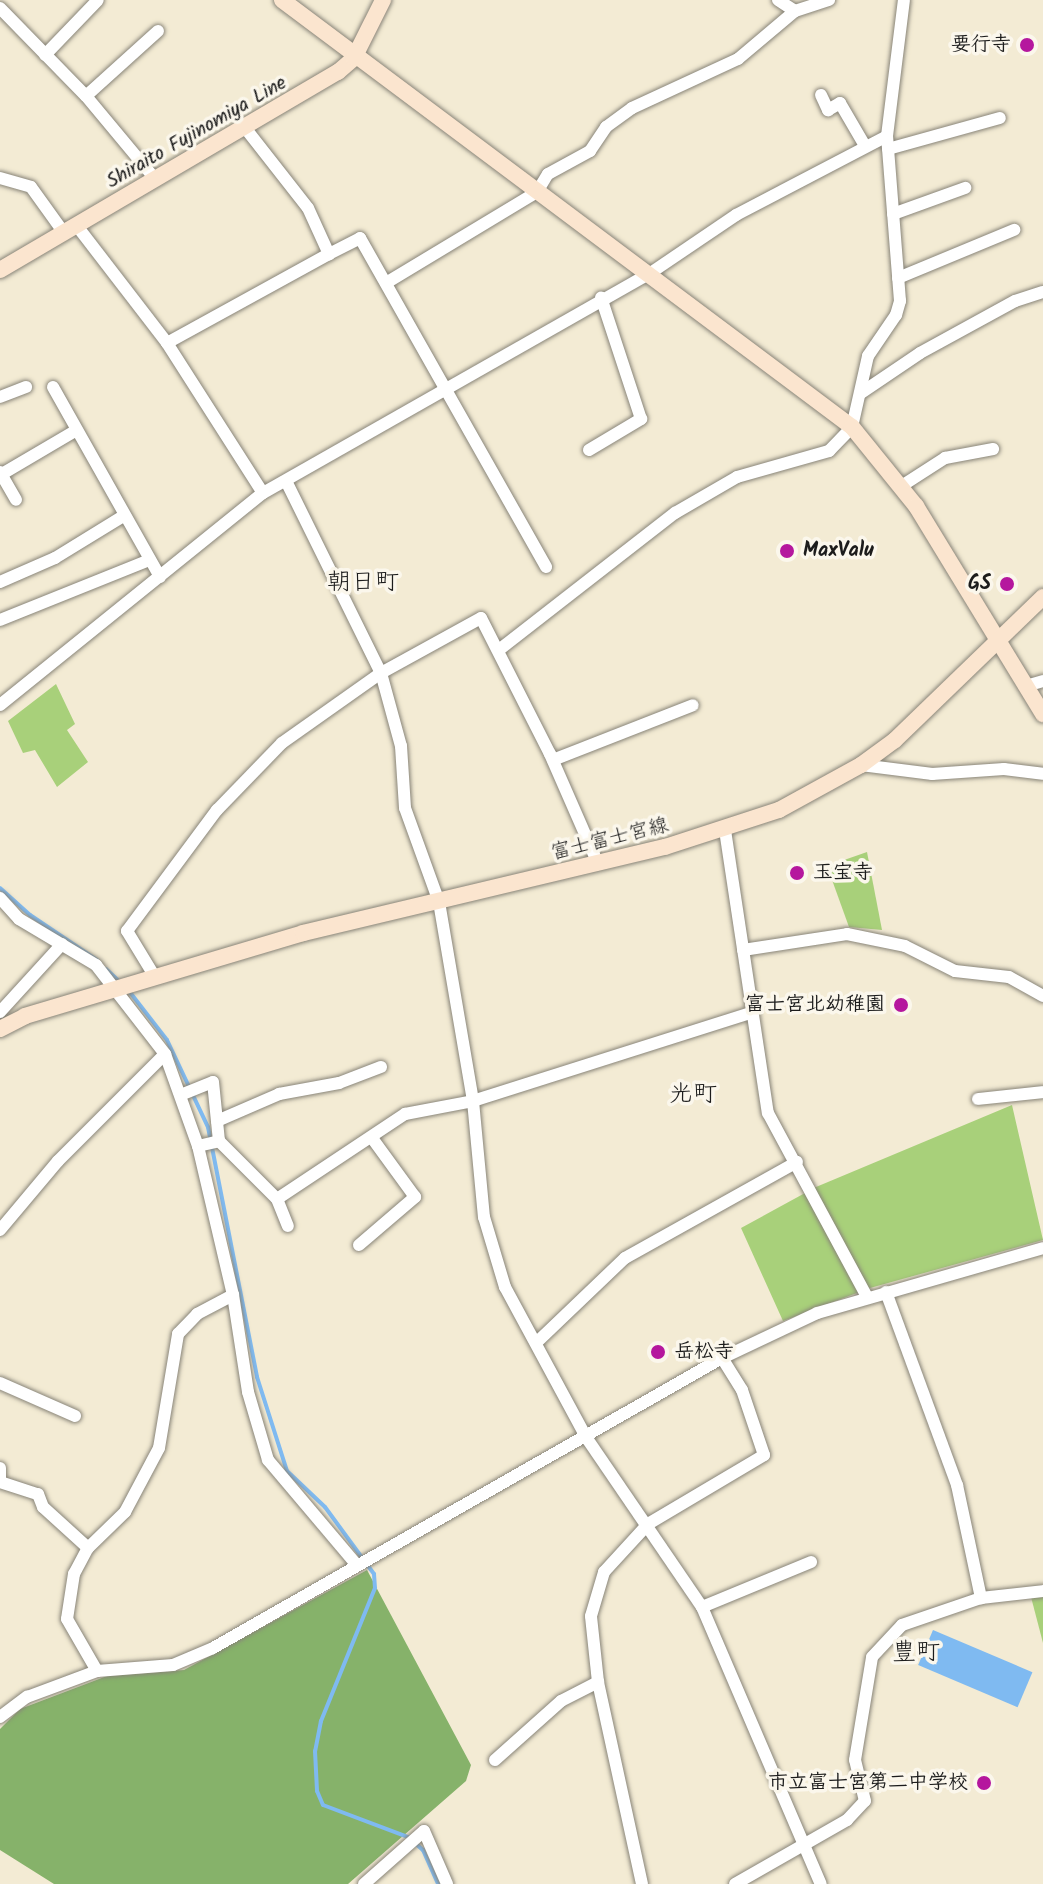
<!DOCTYPE html>
<html>
<head>
<meta charset="utf-8">
<style>
  body { margin:0 }
  #map { position:relative; width:1043px; height:1884px; overflow:hidden; background:#f3ebd4; font-family:Kalam,"Klee One",sans-serif }
  div>[style] { position:absolute }
  [style*='--x'] { left:calc(var(--x)*1px); top:calc(var(--y)*1px); width:calc(var(--w)*1px); rotate:calc(var(--a)*1deg) }
  .green>* { inset:0; background:#a8d07a }
  .forest>* { inset:0; background:#86b26a }
  .water>* { inset:0; background:#7fbaf1; transform-origin:0 0 }
  .stream>* { height:4px; margin:-2px; padding:0 2px; transform-origin:2px; border-radius:2px; background:#7fbaf1 }
  .roads { filter:drop-shadow(0 0 2px #888478) drop-shadow(0 0 2px #888478) }
  .street>* { height:12px; margin:-6px; padding:0 6px; transform-origin:6px; border-radius:6px; background:#fff }
  .secondary>* { height:16px; margin:-8px; padding:0 8px; transform-origin:8px; border-radius:8px; background:#fbe5cf }
  .dots>* { width:22px; height:22px; translate:-50% -50%; box-sizing:border-box; border:4px solid #fbf7ec; border-radius:50% }
  span { translate:-50% -50%; white-space:nowrap; text-align:center; line-height:1.15; -webkit-text-stroke:7px #fbf7ec; paint-order:stroke }
  .poi-label { font-size:20px; color:#1c1c1c; font-weight:700 }
  .right { translate:-100% -50%; text-align:right }
  .left { translate:0 -50%; text-align:left }
  .street-label { font-size:20px; color:#1c1c1c }
  .quarter-label { font-size:24px; color:#1c1c1c }
</style>
</head>
<body>
<div id="map">
  <div class="green">
    <div style="clip-path:polygon(56px 684px,75px 724px,67px 730px,88px 762px,57px 787px,35px 750px,23px 753px,8px 721px)"></div>
    <div style="clip-path:polygon(867px 852px,882px 930px,849px 927px,827px 866px)"></div>
    <div style="clip-path:polygon(1012px 1105px,1043px 1240px,870px 1288px,783px 1321px,741px 1228px,816px 1187px)"></div>
    <div style="clip-path:polygon(1043px 1595px,1043px 1643px,1031px 1597px)"></div>
  </div>
  <div class="forest">
    <div style="clip-path:polygon(367px 1570px,471px 1765px,466px 1781px,348px 1884px,54px 1884px,0 1850px,0 1729px,20px 1709px,107px 1676px,184px 1670px)"></div>
  </div>
  <div class="water">
    <div style="left:933px;top:1630px;width:108px;height:38px;rotate:23deg"></div>
  </div>
  <div class="stream">
    <div style="--x:0;--y:888;--w:40;--a:42"></div>
    <div style="--x:30;--y:915;--w:81;--a:33.9"></div>
    <div style="--x:106;--y:969;--w:19;--a:43"></div>
    <div style="--x:129;--y:991;--w:62;--a:52.2"></div>
    <div style="--x:167;--y:1040;--w:96;--a:64.8"></div>
    <div style="--x:208;--y:1127;--w:255;--a:78.9"></div>
    <div style="--x:257;--y:1377;--w:99;--a:72.3"></div>
    <div style="--x:287;--y:1471;--w:52;--a:43.5"></div>
    <div style="--x:325;--y:1507;--w:83;--a:53.8"></div>
    <div style="--x:374;--y:1574;--w:14;--a:86"></div>
    <div style="--x:375;--y:1588;--w:144;--a:112.1"></div>
    <div style="--x:321;--y:1721;--w:31;--a:101"></div>
    <div style="--x:315;--y:1751;--w:40;--a:87.1"></div>
    <div style="--x:317;--y:1791;--w:15;--a:67"></div>
    <div style="--x:323;--y:1805;--w:91;--a:20.6"></div>
    <div style="--x:408;--y:1837;--w:20;--a:41"></div>
    <div style="--x:423;--y:1850;--w:37;--a:66"></div>
  </div>
  <div class="roads">
    <div class="street">
      <div style="--x:778;--y:0;--w:20;--a:33"></div>
      <div style="--x:0;--y:8;--w:123;--a:45.7"></div>
      <div style="--x:86;--y:96;--w:109;--a:50.2"></div>
      <div style="--x:45;--y:55;--w:76;--a:-46.1"></div>
      <div style="--x:821;--y:95;--w:17;--a:65"></div>
      <div style="--x:828;--y:110;--w:14;--a:-30"></div>
      <div style="--x:840;--y:103;--w:48;--a:59.7"></div>
      <div style="--x:86;--y:96;--w:97;--a:-42.1"></div>
      <div style="--x:246;--y:129;--w:100;--a:51.9"></div>
      <div style="--x:308;--y:208;--w:51;--a:65.5"></div>
      <div style="--x:329;--y:254;--w:35;--a:-27"></div>
      <div style="--x:360;--y:238;--w:378;--a:60.5"></div>
      <div style="--x:888;--y:149;--w:116;--a:-15.5"></div>
      <div style="--x:0;--y:178;--w:32;--a:16"></div>
      <div style="--x:31;--y:187;--w:57;--a:54.3"></div>
      <div style="--x:893;--y:214;--w:77;--a:-19.9"></div>
      <div style="--x:77;--y:226;--w:148;--a:52.4"></div>
      <div style="--x:167;--y:343;--w:178;--a:57.4"></div>
      <div style="--x:898;--y:278;--w:126;--a:-22.5"></div>
      <div style="--x:386;--y:283;--w:176;--a:-31.1"></div>
      <div style="--x:537;--y:192;--w:21;--a:-59"></div>
      <div style="--x:548;--y:174;--w:48;--a:-28.7"></div>
      <div style="--x:590;--y:151;--w:29;--a:-56"></div>
      <div style="--x:606;--y:127;--w:32;--a:-36"></div>
      <div style="--x:632;--y:108;--w:117;--a:-24.8"></div>
      <div style="--x:738;--y:59;--w:75;--a:-40.1"></div>
      <div style="--x:795;--y:11;--w:36;--a:-18"></div>
      <div style="--x:167;--y:343;--w:185;--a:-28.8"></div>
      <div style="--x:53;--y:387;--w:218;--a:60.6"></div>
      <div style="--x:861;--y:393;--w:71;--a:-34.1"></div>
      <div style="--x:920;--y:353;--w:108;--a:-28.7"></div>
      <div style="--x:1015;--y:301;--w:29;--a:-18"></div>
      <div style="--x:0;--y:397;--w:28;--a:-21"></div>
      <div style="--x:589;--y:450;--w:61;--a:-30.8"></div>
      <div style="--x:641;--y:419;--w:128;--a:-108.2"></div>
      <div style="--x:0;--y:472;--w:32;--a:60"></div>
      <div style="--x:2;--y:474;--w:85;--a:-30.5"></div>
      <div style="--x:287;--y:483;--w:212;--a:63.7"></div>
      <div style="--x:381;--y:673;--w:76;--a:74.7"></div>
      <div style="--x:401;--y:746;--w:62;--a:86.3"></div>
      <div style="--x:405;--y:808;--w:100;--a:70.1"></div>
      <div style="--x:439;--y:902;--w:202;--a:80.3"></div>
      <div style="--x:473;--y:1101;--w:117;--a:84.6"></div>
      <div style="--x:484;--y:1217;--w:73;--a:73.3"></div>
      <div style="--x:505;--y:1287;--w:170;--a:61.6"></div>
      <div style="--x:586;--y:1437;--w:206;--a:55.7"></div>
      <div style="--x:702;--y:1607;--w:301;--a:66.8"></div>
      <div style="--x:900;--y:487;--w:54;--a:-32.8"></div>
      <div style="--x:945;--y:458;--w:49;--a:-10.6"></div>
      <div style="--x:0;--y:582;--w:60;--a:-23.6"></div>
      <div style="--x:55;--y:558;--w:79;--a:-31.5"></div>
      <div style="--x:0;--y:620;--w:161;--a:-21.9"></div>
      <div style="--x:500;--y:649;--w:222;--a:-37.9"></div>
      <div style="--x:675;--y:513;--w:72;--a:-30.1"></div>
      <div style="--x:737;--y:477;--w:96;--a:-15.8"></div>
      <div style="--x:829;--y:451;--w:33;--a:-46"></div>
      <div style="--x:852;--y:427;--w:73;--a:-77.3"></div>
      <div style="--x:868;--y:356;--w:50;--a:-55.7"></div>
      <div style="--x:896;--y:315;--w:15;--a:-74"></div>
      <div style="--x:900;--y:301;--w:166;--a:-94.5"></div>
      <div style="--x:887;--y:136;--w:137;--a:-82.9"></div>
      <div style="--x:1029;--y:685;--w:15;--a:-16"></div>
      <div style="--x:0;--y:705;--w:338;--a:-38.9"></div>
      <div style="--x:263;--y:493;--w:444;--a:-29.6"></div>
      <div style="--x:649;--y:274;--w:105;--a:-34.1"></div>
      <div style="--x:736;--y:215;--w:170;--a:-27.6"></div>
      <div style="--x:553;--y:760;--w:150;--a:-21.4"></div>
      <div style="--x:861;--y:765;--w:72;--a:7.2"></div>
      <div style="--x:932;--y:774;--w:72;--a:-4"></div>
      <div style="--x:1004;--y:769;--w:39;--a:7"></div>
      <div style="--x:725;--y:830;--w:286;--a:81.4"></div>
      <div style="--x:768;--y:1113;--w:207;--a:61.7"></div>
      <div style="--x:0;--y:898;--w:28;--a:48"></div>
      <div style="--x:19;--y:919;--w:90;--a:30.9"></div>
      <div style="--x:96;--y:965;--w:113;--a:52.2"></div>
      <div style="--x:165;--y:1054;--w:98;--a:70.3"></div>
      <div style="--x:198;--y:1146;--w:153;--a:76.8"></div>
      <div style="--x:233;--y:1295;--w:98;--a:81.2"></div>
      <div style="--x:248;--y:1392;--w:71;--a:73.6"></div>
      <div style="--x:268;--y:1460;--w:136;--a:49.8"></div>
      <div style="--x:743;--y:950;--w:105;--a:-8.7"></div>
      <div style="--x:847;--y:934;--w:59;--a:11.7"></div>
      <div style="--x:905;--y:946;--w:56;--a:26.6"></div>
      <div style="--x:955;--y:971;--w:54;--a:6.3"></div>
      <div style="--x:1009;--y:977;--w:39;--a:29"></div>
      <div style="--x:155;--y:977;--w:54;--a:-121.3"></div>
      <div style="--x:127;--y:931;--w:151;--a:-53.4"></div>
      <div style="--x:217;--y:810;--w:93;--a:-45.9"></div>
      <div style="--x:282;--y:743;--w:121;--a:-35.3"></div>
      <div style="--x:381;--y:673;--w:114;--a:-28.8"></div>
      <div style="--x:481;--y:618;--w:153;--a:63.1"></div>
      <div style="--x:550;--y:754;--w:120;--a:66.4"></div>
      <div style="--x:0;--y:1012;--w:92;--a:-47.6"></div>
      <div style="--x:183;--y:1094;--w:32;--a:-22"></div>
      <div style="--x:213;--y:1082;--w:59;--a:84.2"></div>
      <div style="--x:978;--y:1099;--w:65;--a:-6.1"></div>
      <div style="--x:217;--y:1121;--w:68;--a:-23.5"></div>
      <div style="--x:279;--y:1094;--w:61;--a:-10.4"></div>
      <div style="--x:339;--y:1083;--w:45;--a:-20.9"></div>
      <div style="--x:198;--y:1146;--w:22;--a:-13"></div>
      <div style="--x:219;--y:1141;--w:82;--a:45"></div>
      <div style="--x:277;--y:1199;--w:29;--a:68"></div>
      <div style="--x:277;--y:1199;--w:154;--a:-33.6"></div>
      <div style="--x:405;--y:1114;--w:69;--a:-10.8"></div>
      <div style="--x:473;--y:1101;--w:292;--a:-17.6"></div>
      <div style="--x:0;--y:1230;--w:90;--a:-50"></div>
      <div style="--x:58;--y:1161;--w:151;--a:-45"></div>
      <div style="--x:359;--y:1245;--w:74;--a:-40.6"></div>
      <div style="--x:415;--y:1197;--w:73;--a:-126.1"></div>
      <div style="--x:886;--y:1292;--w:206;--a:69.8"></div>
      <div style="--x:957;--y:1485;--w:116;--a:78"></div>
      <div style="--x:536;--y:1343;--w:123;--a:-43.7"></div>
      <div style="--x:625;--y:1258;--w:197;--a:-29.2"></div>
      <div style="--x:0;--y:1383;--w:82;--a:23.7"></div>
      <div style="--x:0;--y:1468;--w:14;--a:90"></div>
      <div style="--x:0;--y:1482;--w:40;--a:18"></div>
      <div style="--x:38;--y:1494;--w:14;--a:69"></div>
      <div style="--x:43;--y:1507;--w:61;--a:42.3"></div>
      <div style="--x:702;--y:1607;--w:118;--a:-22.4"></div>
      <div style="--x:97;--y:1671;--w:60;--a:-120"></div>
      <div style="--x:67;--y:1619;--w:46;--a:-81.2"></div>
      <div style="--x:74;--y:1574;--w:30;--a:-62"></div>
      <div style="--x:88;--y:1548;--w:52;--a:-44.2"></div>
      <div style="--x:125;--y:1512;--w:72;--a:-62"></div>
      <div style="--x:159;--y:1448;--w:116;--a:-80.5"></div>
      <div style="--x:178;--y:1334;--w:28;--a:-46"></div>
      <div style="--x:197;--y:1314;--w:41;--a:-27.8"></div>
      <div style="--x:0;--y:1717;--w:34;--a:-37"></div>
      <div style="--x:27;--y:1697;--w:75;--a:-20.4"></div>
      <div style="--x:97;--y:1671;--w:76;--a:-4.5"></div>
      <div style="--x:173;--y:1665;--w:43;--a:-23"></div>
      <div style="--x:213;--y:1648;--w:586;--a:-29.67"></div>
      <div style="--x:722;--y:1358;--w:105;--a:-25.3"></div>
      <div style="--x:817;--y:1313;--w:235;--a:-16"></div>
      <div style="--x:495;--y:1760;--w:89;--a:-41.8"></div>
      <div style="--x:561;--y:1701;--w:42;--a:-27.2"></div>
      <div style="--x:364;--y:1884;--w:80;--a:-41.5"></div>
      <div style="--x:424;--y:1831;--w:58;--a:66.5"></div>
      <div style="--x:642;--y:1884;--w:207;--a:-102.3"></div>
      <div style="--x:598;--y:1682;--w:66;--a:-96.1"></div>
      <div style="--x:591;--y:1616;--w:46;--a:-73.5"></div>
      <div style="--x:604;--y:1572;--w:65;--a:-47.5"></div>
      <div style="--x:648;--y:1524;--w:135;--a:-30.7"></div>
      <div style="--x:764;--y:1455;--w:69;--a:-108.7"></div>
      <div style="--x:742;--y:1390;--w:38;--a:-122"></div>
      <div style="--x:735;--y:1884;--w:129;--a:-29.7"></div>
      <div style="--x:847;--y:1820;--w:26;--a:-47"></div>
      <div style="--x:865;--y:1801;--w:42;--a:-103.7"></div>
      <div style="--x:855;--y:1760;--w:104;--a:-80.6"></div>
      <div style="--x:872;--y:1657;--w:44;--a:-46.8"></div>
      <div style="--x:902;--y:1625;--w:83;--a:-18.9"></div>
      <div style="--x:981;--y:1598;--w:62;--a:-6.4"></div>
    </div>
    <div class="secondary">
      <div style="--x:282;--y:0;--w:712;--a:36.84"></div>
      <div style="--x:852;--y:427;--w:102;--a:51"></div>
      <div style="--x:916;--y:506;--w:244;--a:58.6"></div>
      <div style="--x:0;--y:270;--w:392;--a:-30.4"></div>
      <div style="--x:338;--y:72;--w:21;--a:-41"></div>
      <div style="--x:354;--y:58;--w:65;--a:-63.4"></div>
      <div style="--x:0;--y:1029;--w:28;--a:-27"></div>
      <div style="--x:25;--y:1016;--w:290;--a:-16.6"></div>
      <div style="--x:303;--y:933;--w:372;--a:-13.4"></div>
      <div style="--x:665;--y:847;--w:120;--a:-18"></div>
      <div style="--x:779;--y:810;--w:94;--a:-28.8"></div>
      <div style="--x:861;--y:765;--w:42;--a:-36.3"></div>
      <div style="--x:895;--y:740;--w:206;--a:-44"></div>
    </div>
  </div>
  <div class="dots">
    <div style="left:1027px;top:45px;background:#b5179e"></div>
    <div style="left:787px;top:551px;background:#b5179e"></div>
    <div style="left:1007px;top:584px;background:#b5179e"></div>
    <div style="left:797px;top:873px;background:#b5179e"></div>
    <div style="left:901px;top:1005px;background:#b5179e"></div>
    <div style="left:658px;top:1352px;background:#b5179e"></div>
    <div style="left:984px;top:1783px;background:#b5179e"></div>
  </div>
  <div class="poi-label">
    <span class="right" style="left:1011px;top:45px">要行寺</span>
    <span class="left" style="left:803px;top:551px">MaxValu</span>
    <span class="right" style="left:991px;top:584px">GS</span>
    <span class="left" style="left:813px;top:873px">玉宝寺</span>
    <span class="right" style="left:885px;top:1005px">富士宮北幼稚園</span>
    <span class="left" style="left:674px;top:1352px">岳松寺</span>
    <span class="right" style="left:968px;top:1783px">市立富士宮第二中学校</span>
  </div>
  <div class="street-label">
    <span style="left:197px;top:133px;rotate:-30deg">Shiraito Fujinomiya Line</span>
    <span style="left:610px;top:840px;rotate:-14deg">富士富士宮線</span>
  </div>
  <div class="quarter-label">
    <span style="left:363px;top:583px">朝日町</span>
    <span style="left:693px;top:1095px">光町</span>
    <span style="left:916px;top:1653px">豊町</span>
  </div>
</div>
</body>
</html>
